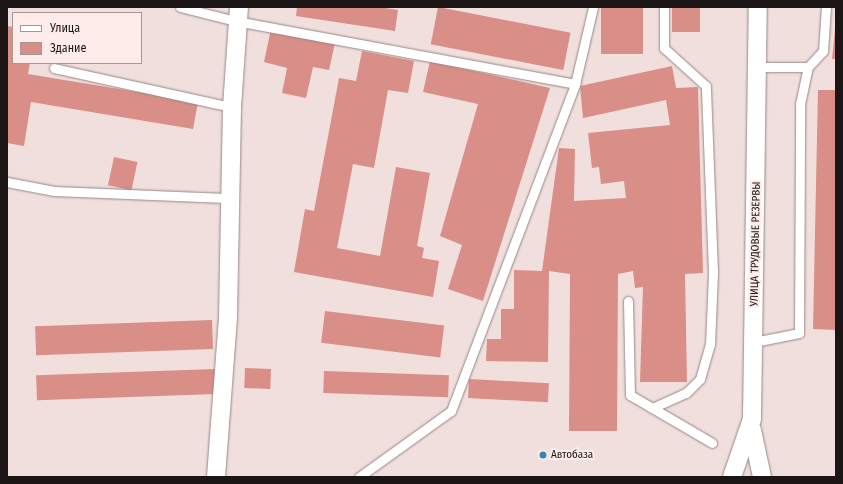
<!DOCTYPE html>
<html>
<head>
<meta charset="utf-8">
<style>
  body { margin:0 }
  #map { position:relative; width:843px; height:484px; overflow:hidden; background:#f0dfdd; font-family:"Fira Sans Condensed",sans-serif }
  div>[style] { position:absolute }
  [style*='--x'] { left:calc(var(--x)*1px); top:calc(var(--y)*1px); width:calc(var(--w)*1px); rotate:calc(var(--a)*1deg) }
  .building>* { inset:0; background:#d98e87; transform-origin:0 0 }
  .roads { filter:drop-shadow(0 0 1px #978785) drop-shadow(0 0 1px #978785) }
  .service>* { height:9px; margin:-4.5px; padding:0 4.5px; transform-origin:4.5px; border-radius:4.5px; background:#fff }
  .minor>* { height:18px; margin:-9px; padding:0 9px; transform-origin:9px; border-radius:9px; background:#fff }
  .dots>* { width:11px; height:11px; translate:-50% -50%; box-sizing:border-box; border:2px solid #feecea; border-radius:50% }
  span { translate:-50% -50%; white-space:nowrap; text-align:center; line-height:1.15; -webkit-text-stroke:4px #feecea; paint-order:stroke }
  .street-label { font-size:11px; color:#1b1515 }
  .poi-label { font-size:11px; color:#1b1515 }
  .left { translate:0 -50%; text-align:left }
  .frame { position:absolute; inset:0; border:8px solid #1b1515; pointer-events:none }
  .legend { position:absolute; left:12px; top:12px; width:130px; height:52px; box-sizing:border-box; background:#feecea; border:1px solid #a39695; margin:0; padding:5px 7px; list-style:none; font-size:12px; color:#1b1515 }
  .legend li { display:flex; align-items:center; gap:8px; height:20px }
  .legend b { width:20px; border:1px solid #a39695 }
</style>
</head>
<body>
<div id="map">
  <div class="building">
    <div style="clip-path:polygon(297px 7px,379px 7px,398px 10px,395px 31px,296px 16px)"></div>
    <div style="left:438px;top:7px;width:135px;height:38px;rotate:11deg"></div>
    <div style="left:601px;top:7px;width:42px;height:47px"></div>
    <div style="left:672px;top:7px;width:28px;height:25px"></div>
    <div style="clip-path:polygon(7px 26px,13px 27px,13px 63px,30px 63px,28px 74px,198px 102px,193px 129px,31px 102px,24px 146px,7px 143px)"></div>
    <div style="clip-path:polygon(271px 29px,335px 43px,329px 70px,313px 67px,306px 98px,282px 93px,287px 68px,264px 62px)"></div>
    <div style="clip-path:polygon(835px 29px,836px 29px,836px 59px,832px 59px)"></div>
    <div style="clip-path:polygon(362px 51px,414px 61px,408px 93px,388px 90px,374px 168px,353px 164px,337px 248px,380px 256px,396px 167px,430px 173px,417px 246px,424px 248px,422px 258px,439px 261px,433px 297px,294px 272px,305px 209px,314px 211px,339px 78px,356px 81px)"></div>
    <div style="clip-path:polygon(430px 61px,550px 88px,483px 301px,448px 289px,462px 245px,440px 236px,478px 104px,423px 92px)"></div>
    <div style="clip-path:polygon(672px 66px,676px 88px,698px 87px,703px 273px,685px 274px,687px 382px,640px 382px,643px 287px,635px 288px,633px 271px,618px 274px,617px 431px,569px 431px,570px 274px,549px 271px,548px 362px,486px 361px,487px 339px,501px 339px,501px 309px,514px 309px,514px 270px,542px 271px,559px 148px,575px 149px,574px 201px,626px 198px,624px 181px,601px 184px,599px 167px,592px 168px,588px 133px,670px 125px,666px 100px,583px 118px,580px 86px)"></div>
    <div style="clip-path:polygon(818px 90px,836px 90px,836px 330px,813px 329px)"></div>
    <div style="left:114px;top:157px;width:24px;height:29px;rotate:12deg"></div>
    <div style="left:325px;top:311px;width:120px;height:32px;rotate:7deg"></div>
    <div style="left:212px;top:320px;width:29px;height:177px;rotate:88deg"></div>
    <div style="left:245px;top:368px;width:26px;height:20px;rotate:2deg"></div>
    <div style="left:215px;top:369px;width:25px;height:179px;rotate:88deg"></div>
    <div style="left:324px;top:371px;width:125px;height:22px;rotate:2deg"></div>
    <div style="left:469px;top:379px;width:80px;height:19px;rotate:3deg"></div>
  </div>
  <div class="roads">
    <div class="service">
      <div style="--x:180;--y:7;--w:58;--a:14"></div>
      <div style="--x:236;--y:21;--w:345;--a:10.5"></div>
      <div style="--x:759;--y:67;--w:49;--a:0"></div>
      <div style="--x:808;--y:67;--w:22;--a:-47"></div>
      <div style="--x:823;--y:51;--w:44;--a:-86.1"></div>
      <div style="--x:54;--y:68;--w:182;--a:12.4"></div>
      <div style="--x:7;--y:182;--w:48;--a:10.8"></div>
      <div style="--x:54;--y:191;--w:178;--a:2.3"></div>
      <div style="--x:628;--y:301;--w:94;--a:88.8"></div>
      <div style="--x:630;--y:395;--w:95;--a:30.3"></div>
      <div style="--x:754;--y:342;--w:46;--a:-11.3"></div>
      <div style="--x:799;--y:333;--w:229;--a:-89.7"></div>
      <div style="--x:800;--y:104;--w:38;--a:-78"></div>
      <div style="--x:652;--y:408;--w:37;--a:-24"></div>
      <div style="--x:686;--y:393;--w:20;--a:-45"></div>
      <div style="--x:700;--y:379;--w:35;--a:-74"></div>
      <div style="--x:710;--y:345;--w:73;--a:-87.6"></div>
      <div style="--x:713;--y:272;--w:186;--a:-92.2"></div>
      <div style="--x:706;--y:86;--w:57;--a:-137.9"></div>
      <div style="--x:664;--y:48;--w:41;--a:-90"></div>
      <div style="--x:359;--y:477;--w:113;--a:-35.7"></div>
      <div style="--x:451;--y:411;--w:350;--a:-69.2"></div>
      <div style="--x:575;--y:84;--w:79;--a:-76.8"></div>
    </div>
    <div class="minor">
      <div style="--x:752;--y:430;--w:48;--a:78"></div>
      <div style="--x:216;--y:477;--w:161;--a:-85.7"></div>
      <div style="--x:228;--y:316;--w:209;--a:-88.9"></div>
      <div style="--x:232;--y:107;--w:100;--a:-86"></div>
      <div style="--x:732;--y:477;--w:61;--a:-71"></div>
      <div style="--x:752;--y:419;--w:412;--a:-89.2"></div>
    </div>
  </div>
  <div class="dots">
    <div style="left:543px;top:455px;background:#3386b6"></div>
  </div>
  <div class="street-label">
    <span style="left:756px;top:244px;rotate:-89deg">УЛИЦА ТРУДОВЫЕ РЕЗЕРВЫ</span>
  </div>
  <div class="poi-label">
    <span class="left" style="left:551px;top:455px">Автобаза</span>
  </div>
  <div class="frame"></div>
  <ul class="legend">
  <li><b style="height:5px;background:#fff"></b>Улица</li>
  <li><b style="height:11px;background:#d98e87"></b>Здание</li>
  </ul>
</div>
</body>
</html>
